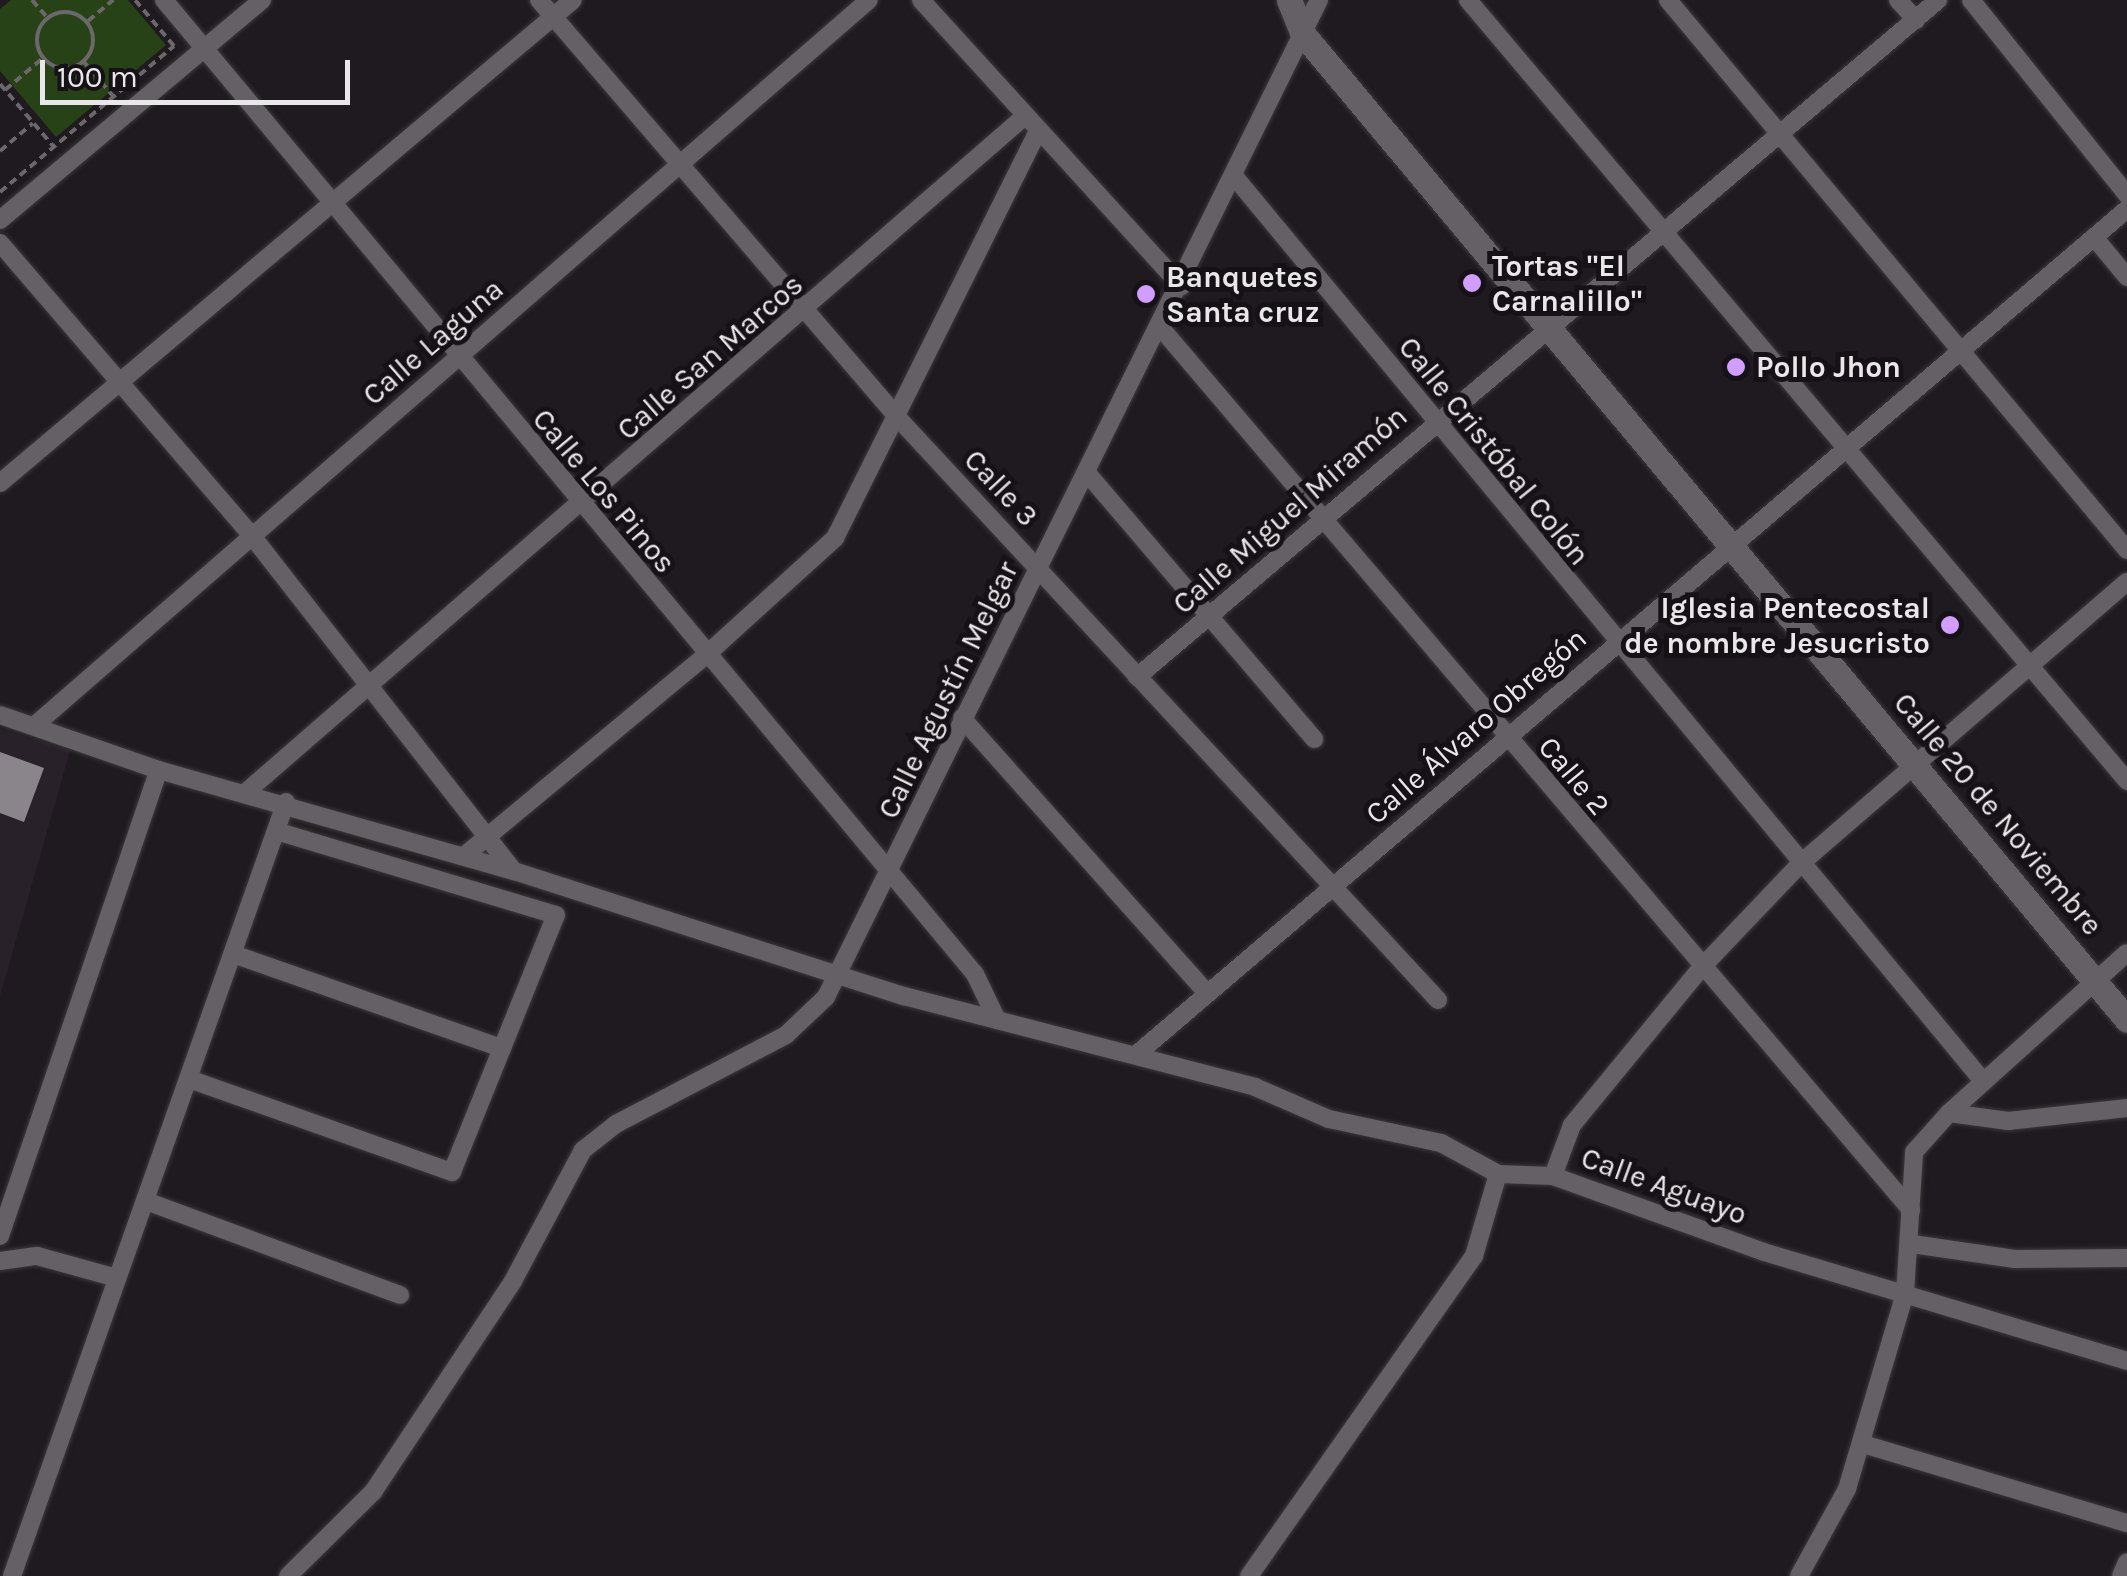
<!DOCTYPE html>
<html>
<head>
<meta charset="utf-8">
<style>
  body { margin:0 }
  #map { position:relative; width:2127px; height:1576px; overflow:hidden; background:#1e1a1f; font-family:Karla,sans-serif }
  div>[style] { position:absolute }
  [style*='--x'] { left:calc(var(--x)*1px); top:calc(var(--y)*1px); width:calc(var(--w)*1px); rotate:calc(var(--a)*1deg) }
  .built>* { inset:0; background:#29212a }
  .green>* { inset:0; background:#284217 }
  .building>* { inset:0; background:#8a858b }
  .path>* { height:4px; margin-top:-2px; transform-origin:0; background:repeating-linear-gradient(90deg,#6b686c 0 8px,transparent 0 13px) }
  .path>.ring { margin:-2px; padding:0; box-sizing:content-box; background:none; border:4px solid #6b686c; border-radius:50% }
  .roads { filter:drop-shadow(0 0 2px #3a383a) drop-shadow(0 0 2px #3a383a) }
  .street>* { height:18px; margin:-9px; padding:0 9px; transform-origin:9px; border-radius:9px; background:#656066 }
  .secondary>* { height:25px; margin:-12.5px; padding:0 12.5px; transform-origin:12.5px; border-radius:12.5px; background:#656066 }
  .dots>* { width:28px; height:28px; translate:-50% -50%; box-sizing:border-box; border:5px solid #151116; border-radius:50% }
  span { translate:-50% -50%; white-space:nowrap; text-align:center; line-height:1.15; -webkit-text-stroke:10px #151116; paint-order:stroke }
  .poi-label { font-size:30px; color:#eae7ea; font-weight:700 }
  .left { translate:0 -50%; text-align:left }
  .right { translate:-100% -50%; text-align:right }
  .street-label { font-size:30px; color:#eae7ea }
  .scale { position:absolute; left:40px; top:60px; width:310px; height:45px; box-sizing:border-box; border:5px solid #eae7ea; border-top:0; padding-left:12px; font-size:30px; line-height:35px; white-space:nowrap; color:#eae7ea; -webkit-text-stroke:8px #151116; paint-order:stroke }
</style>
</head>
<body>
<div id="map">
  <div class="built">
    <div style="clip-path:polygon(0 729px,70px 751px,0 996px)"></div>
  </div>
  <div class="green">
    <div style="clip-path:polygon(11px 0,128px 0,166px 45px,56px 137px,0 71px,0 9px)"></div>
  </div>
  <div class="building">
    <div style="clip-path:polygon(0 752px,44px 768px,24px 822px,0 813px)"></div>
  </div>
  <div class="path">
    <div style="--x:32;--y:0;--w:23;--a:49"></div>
    <div class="ring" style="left:37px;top:12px;width:52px;height:52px"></div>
    <div style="--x:88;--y:21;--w:33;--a:-40"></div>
    <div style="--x:84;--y:62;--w:45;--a:49.5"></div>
    <div style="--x:0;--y:84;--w:83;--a:49.4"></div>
    <div style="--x:5;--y:90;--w:50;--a:-40.1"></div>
    <div style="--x:0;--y:151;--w:43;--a:-40.3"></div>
    <div style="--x:0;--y:192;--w:227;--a:-40"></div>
    <div style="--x:174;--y:46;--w:60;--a:-130.3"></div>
  </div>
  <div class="roads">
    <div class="street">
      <div style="--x:164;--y:0;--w:1267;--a:50.22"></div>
      <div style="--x:975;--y:974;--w:51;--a:64.4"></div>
      <div style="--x:539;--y:0;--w:551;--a:49.34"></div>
      <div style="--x:898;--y:418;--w:794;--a:47.14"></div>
      <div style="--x:921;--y:0;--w:387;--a:47.7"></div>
      <div style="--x:1468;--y:0;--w:1022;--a:49.84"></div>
      <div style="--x:1668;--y:0;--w:716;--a:50.15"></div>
      <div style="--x:1898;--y:0;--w:27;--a:48"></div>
      <div style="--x:1971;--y:0;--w:250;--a:51.3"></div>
      <div style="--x:1234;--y:176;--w:1175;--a:50.39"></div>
      <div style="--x:0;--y:220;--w:342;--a:-40"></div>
      <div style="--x:2094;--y:237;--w:52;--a:50.5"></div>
      <div style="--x:0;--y:243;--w:386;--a:49.3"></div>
      <div style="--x:252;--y:536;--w:425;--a:52"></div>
      <div style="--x:1161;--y:328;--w:1158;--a:49.62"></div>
      <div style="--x:1087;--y:473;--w:350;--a:49.5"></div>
      <div style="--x:0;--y:483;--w:749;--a:-40.13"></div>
      <div style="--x:1137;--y:677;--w:1049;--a:-40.2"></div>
      <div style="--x:0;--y:715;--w:168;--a:19.1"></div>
      <div style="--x:159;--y:770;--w:369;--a:15.9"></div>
      <div style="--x:514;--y:871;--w:410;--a:17.8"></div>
      <div style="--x:904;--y:996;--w:363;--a:14.5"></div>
      <div style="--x:1255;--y:1087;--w:81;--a:23.4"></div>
      <div style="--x:1329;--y:1119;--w:115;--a:12.1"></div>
      <div style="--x:1441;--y:1143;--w:65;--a:28.5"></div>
      <div style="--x:1498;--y:1174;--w:55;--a:2.1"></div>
      <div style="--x:1553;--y:1176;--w:224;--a:19.8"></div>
      <div style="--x:1764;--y:1252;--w:379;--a:16.7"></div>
      <div style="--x:962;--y:718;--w:367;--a:48.3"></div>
      <div style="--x:34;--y:726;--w:1106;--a:-41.01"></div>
      <div style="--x:246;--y:792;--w:1031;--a:-40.95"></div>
      <div style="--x:464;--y:856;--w:313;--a:-39.7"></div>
      <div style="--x:705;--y:656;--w:176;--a:-42.2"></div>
      <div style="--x:835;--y:538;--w:456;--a:-63.5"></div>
      <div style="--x:233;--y:954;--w:285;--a:19.3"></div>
      <div style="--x:1137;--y:1054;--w:1302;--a:-40.48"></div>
      <div style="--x:189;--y:1079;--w:279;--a:19.5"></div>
      <div style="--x:452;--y:1172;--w:277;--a:-68"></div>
      <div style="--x:556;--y:915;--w:292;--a:-163.3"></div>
      <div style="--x:1949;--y:1113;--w:60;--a:7.7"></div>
      <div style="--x:2008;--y:1121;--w:120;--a:-6.2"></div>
      <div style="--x:1553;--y:1176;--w:54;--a:-69.6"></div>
      <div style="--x:1572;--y:1125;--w:203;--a:-50.6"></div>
      <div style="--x:1701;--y:968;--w:144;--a:-46.4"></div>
      <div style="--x:1800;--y:864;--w:432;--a:-40.8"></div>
      <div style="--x:146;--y:1201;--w:271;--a:20.3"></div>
      <div style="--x:0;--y:1236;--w:492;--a:-71.2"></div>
      <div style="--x:1912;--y:1244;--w:104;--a:8.3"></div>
      <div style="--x:2015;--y:1259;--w:112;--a:-0.5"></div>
      <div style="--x:0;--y:1261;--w:37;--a:-8"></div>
      <div style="--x:37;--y:1256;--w:83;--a:15.4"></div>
      <div style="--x:1863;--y:1444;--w:276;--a:16.7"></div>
      <div style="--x:12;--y:1576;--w:821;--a:-70.51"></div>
      <div style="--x:288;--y:1576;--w:120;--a:-44.7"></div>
      <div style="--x:373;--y:1492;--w:253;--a:-56.4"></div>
      <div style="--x:513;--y:1281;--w:149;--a:-61.9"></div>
      <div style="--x:583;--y:1150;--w:42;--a:-38.2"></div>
      <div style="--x:616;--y:1124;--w:192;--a:-27.6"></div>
      <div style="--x:786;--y:1035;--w:55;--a:-43.5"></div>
      <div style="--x:826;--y:997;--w:1112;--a:-63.69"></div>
      <div style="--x:1249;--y:1576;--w:391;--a:-54.9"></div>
      <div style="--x:1474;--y:1256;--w:85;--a:-73.7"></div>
      <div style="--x:1799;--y:1576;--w:99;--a:-61.1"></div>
      <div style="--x:1847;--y:1489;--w:204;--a:-73.5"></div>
      <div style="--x:1905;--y:1293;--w:141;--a:-86.3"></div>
      <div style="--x:1914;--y:1152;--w:52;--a:-48.1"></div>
      <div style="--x:1949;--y:1113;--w:239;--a:-42"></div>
      <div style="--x:2121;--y:1576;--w:15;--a:-67"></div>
    </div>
    <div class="secondary">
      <div style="--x:1289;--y:0;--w:37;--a:68"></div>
      <div style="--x:1303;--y:34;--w:1285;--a:50.11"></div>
    </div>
  </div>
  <div class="dots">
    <div style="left:1472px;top:283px;background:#d19dfe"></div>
    <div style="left:1146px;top:294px;background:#d19dfe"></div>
    <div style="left:1736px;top:367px;background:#d19dfe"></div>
    <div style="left:1950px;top:625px;background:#d19dfe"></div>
  </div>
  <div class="poi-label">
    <span class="left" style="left:1492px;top:283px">Tortas "El<br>Carnalillo"</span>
    <span class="left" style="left:1166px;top:294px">Banquetes<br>Santa cruz</span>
    <span class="left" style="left:1756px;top:367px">Pollo Jhon</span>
    <span class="right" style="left:1930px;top:625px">Iglesia Pentecostal<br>de nombre Jesucristo</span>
  </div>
  <div class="street-label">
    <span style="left:433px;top:342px;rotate:-41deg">Calle Laguna</span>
    <span style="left:710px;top:357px;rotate:-41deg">Calle San Marcos</span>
    <span style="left:1494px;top:451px;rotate:51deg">Calle Cristóbal Colón</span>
    <span style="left:1001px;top:488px;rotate:47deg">Calle 3</span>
    <span style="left:604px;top:491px;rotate:50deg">Calle Los Pinos</span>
    <span style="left:1290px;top:510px;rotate:-41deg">Calle Miguel Miramón</span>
    <span style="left:948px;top:690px;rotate:-64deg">Calle Agustín Melgar</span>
    <span style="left:1476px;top:726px;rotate:-41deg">Calle Álvaro Obregón</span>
    <span style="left:1574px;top:776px;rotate:50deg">Calle 2</span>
    <span style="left:1998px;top:814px;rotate:50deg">Calle 20 de Noviembre</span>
    <span style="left:1664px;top:1186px;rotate:20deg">Calle Aguayo</span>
  </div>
  <div class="scale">100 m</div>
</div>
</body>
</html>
